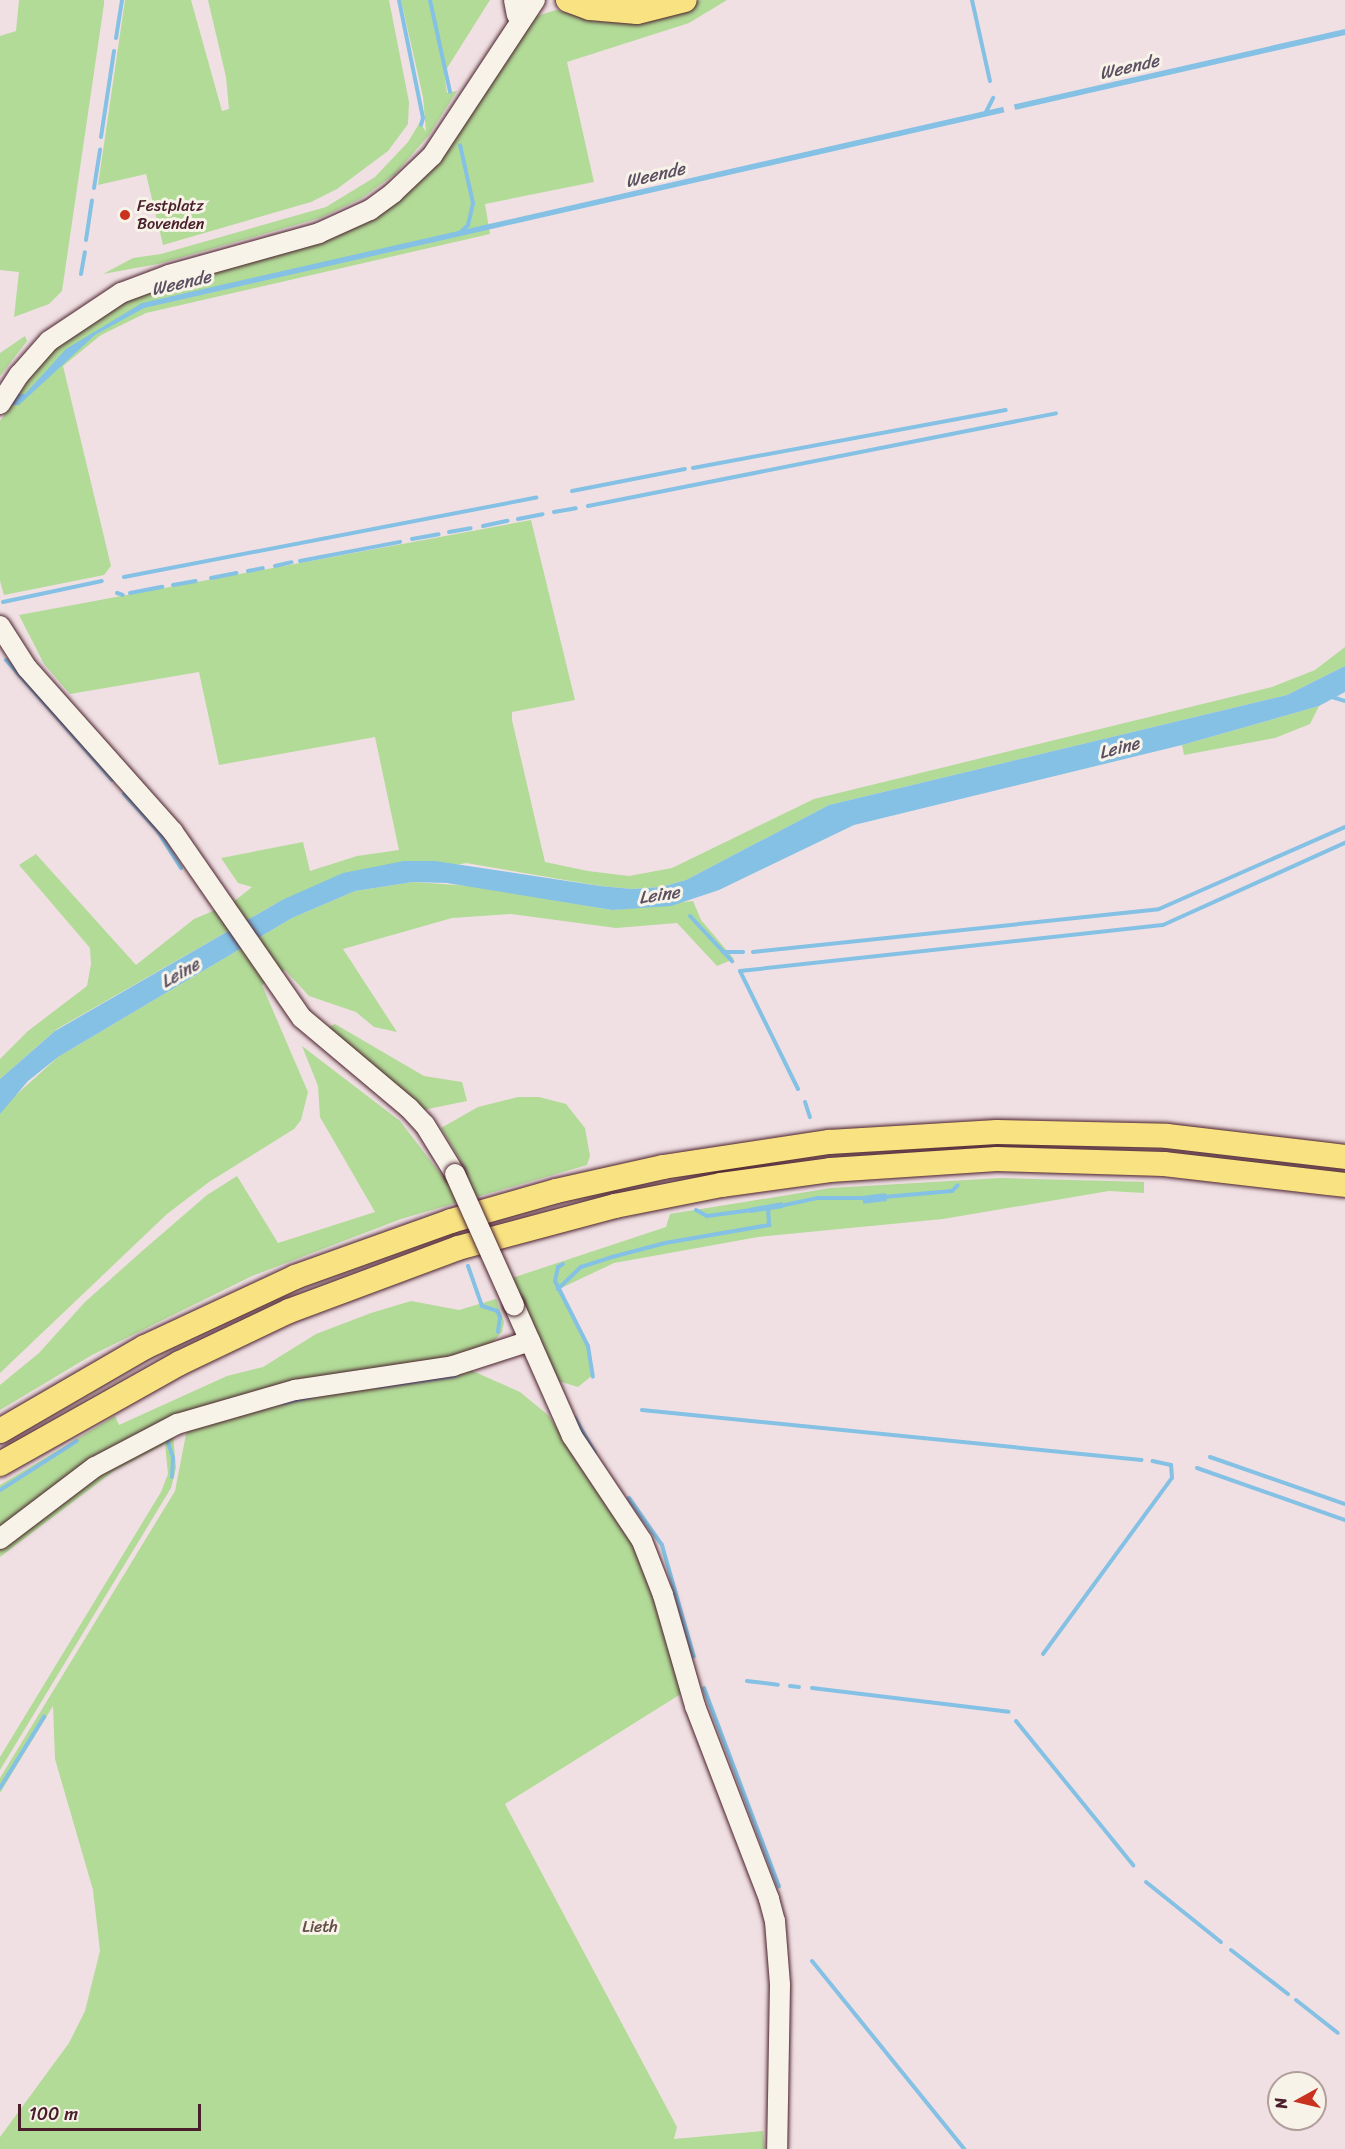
<!DOCTYPE html>
<html>
<head>
<meta charset="utf-8">
<style>
  body { margin:0 }
  #map { position:relative; width:1345px; height:2149px; overflow:hidden; background:#f0e0e3; font-family:Sriracha,sans-serif }
  div>[style] { position:absolute }
  [style*='--x'] { left:calc(var(--x)*1px); top:calc(var(--y)*1px); width:calc(var(--w)*1px); rotate:calc(var(--a)*1deg) }
  .green>* { inset:0; background:#b2db98 }
  .water>* { inset:0; background:#84c1e4; transform-origin:0 0 }
  .pier>* { inset:0; background:#f0e0e3; transform-origin:0 0 }
  .stream>* { height:4px; margin:-2px; padding:0 2px; transform-origin:2px; border-radius:2px; background:#84c1e4 }
  .roads { filter:drop-shadow(0 0 2px #4a1f2b) drop-shadow(0 0 2px #4a1f2b) }
  .secondary>* { height:20px; margin:-10px; padding:0 10px; transform-origin:10px; border-radius:10px; background:#f7f3e8 }
  .highway>* { height:24px; margin:-12px; padding:0 12px; transform-origin:12px; border-radius:12px; background:#f8e281 }
  .bridges { filter:drop-shadow(0 0 2px #4a1f2b) drop-shadow(0 0 2px #4a1f2b) }
  .secondary-bridge>* { height:20px; margin:-10px; padding:0 10px; transform-origin:10px; border-radius:10px; background:#f7f3e8 }
  .dots>* { width:16px; height:16px; translate:-50% -50%; box-sizing:border-box; border:3px solid #f7f3e8; border-radius:50% }
  span { translate:-50% -50%; white-space:nowrap; text-align:center; line-height:1.15; -webkit-text-stroke:6px #f7f3e8; paint-order:stroke }
  .poi-label { font-size:16px; color:#4a1f2b }
  .left { translate:0 -50%; text-align:left }
  .park-label { font-size:16px; color:#644e46 }
  .water-label { font-size:18px; color:#5b5062; font-style:italic }
  .north { position:absolute; left:1267px; top:2071px; width:60px; height:60px; box-sizing:border-box; background:#f7f3e8; border:2px solid #b29e9c; border-radius:50%; rotate:262deg; font-size:16px; font-weight:700; line-height:24px; text-align:center; color:#4a1f2b }
  .north::after { content:''; display:block; margin:auto; width:21px; height:27px; background:#c8321e; clip-path:polygon(50% 0,100% 100%,50% 72%,0 100%) }
  .scale { position:absolute; left:18px; top:2104px; width:183px; height:27px; box-sizing:border-box; border:3px solid #4a1f2b; border-top:0; padding-left:8px; font-size:18px; line-height:21px; white-space:nowrap; color:#4a1f2b; -webkit-text-stroke:4px #f7f3e8; paint-order:stroke }
</style>
</head>
<body>
<div id="map">
  <div class="green">
    <div style="clip-path:polygon(19px 0,104px 0,104px 4px,62px 291px,49px 304px,14px 317px,19px 272px,0 270px,0 36px,16px 31px)"></div>
    <div style="clip-path:polygon(125px 0,191px 0,222px 111px,229px 109px,226px 77px,208px 0,389px 0,409px 102px,408px 124px,388px 151px,337px 189px,311px 202px,163px 245px,146px 174px,98px 185px)"></div>
    <div style="clip-path:polygon(401px 0,490px 0,444px 73px,447px 93px,457px 91px,429px 135px,395px 174px,362px 198px,320px 218px,158px 264px,103px 274px,133px 258px,161px 254px,326px 207px,375px 177px,408px 142px,420px 122px,426px 132px,423px 97px)"></div>
    <div style="clip-path:polygon(701px 0,727px 0,689px 23px,567px 62px,594px 182px,485px 204px,490px 234px,146px 313px,101px 335px,63px 366px,111px 566px,104px 575px,4px 595px,0 581px,0 421px,51px 348px,114px 306px,398px 199px,441px 156px,537px 16px,556px 10px,603px 22px,635px 22px)"></div>
    <div style="clip-path:polygon(25px 336px,27px 341px,0 376px,0 353px)"></div>
    <div style="clip-path:polygon(531px 520px,575px 700px,512px 712px,512px 720px,545px 862px,588px 871px,629px 876px,672px 868px,814px 799px,1272px 687px,1315px 670px,1345px 647px,1345px 666px,1287px 695px,829px 805px,686px 880px,661px 887px,632px 889px,600px 886px,466px 863px,282px 900px,57px 1029px,0 1079px,0 1059px,28px 1031px,87px 986px,91px 964px,90px 948px,19px 865px,36px 854px,136px 965px,194px 919px,232px 903px,252px 887px,238px 883px,221px 858px,303px 842px,310px 871px,357px 856px,399px 850px,375px 737px,219px 765px,199px 672px,70px 694px,44px 664px,19px 615px)"></div>
    <div style="clip-path:polygon(1319px 706px,1310px 724px,1275px 738px,1184px 755px,1182px 745px)"></div>
    <div style="clip-path:polygon(413px 882px,472px 886px,612px 910px,693px 901px,701px 920px,734px 959px,717px 966px,677px 923px,616px 928px,511px 914px,452px 918px,343px 949px,397px 1032px,374px 1027px,356px 1012px,309px 996px,285px 970px,262px 985px,308px 1092px,301px 1120px,294px 1129px,209px 1182px,167px 1214px,0 1373px,0 1114px,6px 1104px,58px 1057px,292px 918px,355px 891px)"></div>
    <div style="clip-path:polygon(335px 1024px,424px 1076px,462px 1082px,467px 1101px,423px 1110px,328px 1027px)"></div>
    <div style="clip-path:polygon(302px 1046px,400px 1121px,443px 1177px,467px 1171px,441px 1128px,478px 1107px,518px 1097px,539px 1097px,566px 1104px,585px 1128px,590px 1156px,587px 1165px,401px 1219px,252px 1276px,92px 1355px,0 1410px,0 1385px,39px 1353px,85px 1302px,141px 1252px,207px 1195px,237px 1176px,278px 1243px,375px 1212px,320px 1117px,318px 1086px)"></div>
    <div style="clip-path:polygon(1001px 1178px,1144px 1182px,1144px 1193px,1109px 1191px,943px 1219px,758px 1237px,614px 1263px,559px 1289px,590px 1352px,594px 1374px,578px 1387px,555px 1380px,512px 1278px,666px 1227px,670px 1214px,831px 1188px)"></div>
    <div style="clip-path:polygon(496px 1299px,504px 1322px,502px 1332px,488px 1347px,469px 1355px,238px 1398px,0 1530px,0 1485px,115px 1416px,119px 1425px,227px 1376px,263px 1367px,316px 1334px,371px 1313px,411px 1301px,459px 1310px)"></div>
    <div style="clip-path:polygon(468px 1369px,520px 1392px,548px 1415px,634px 1541px,654px 1589px,684px 1692px,505px 1804px,677px 2127px,674px 2139px,763px 2131px,765px 2149px,0 2149px,0 2137px,69px 2043px,85px 2011px,100px 1951px,93px 1890px,55px 1759px,53px 1706px,0 1793px,0 1778px,175px 1491px,187px 1429px,267px 1403px)"></div>
    <div style="clip-path:polygon(173px 1434px,176px 1468px,171px 1488px,0 1770px,0 1757px,161px 1492px,168px 1474px,165px 1444px,114px 1471px,0 1557px,0 1546px,63px 1495px)"></div>
  </div>
  <div class="water">
    <div style="clip-path:polygon(1345px 29px,1345px 35px,144px 308px,95px 335px,19px 405px,0 405px,0 394px,25px 394px,66px 349px,142px 303px)"></div>
    <div style="clip-path:polygon(1345px 666px,1345px 692px,1319px 706px,1182px 745px,854px 825px,719px 890px,671px 906px,612px 910px,447px 883px,413px 882px,355px 891px,292px 918px,58px 1057px,28px 1081px,0 1114px,0 1079px,55px 1031px,282px 900px,343px 873px,404px 861px,435px 861px,600px 886px,632px 889px,661px 887px,686px 880px,829px 805px,1287px 695px)"></div>
    <div style="left:886px;top:1193px;width:8px;height:24px;rotate:83deg"></div>
    <div style="clip-path:polygon(782px 1202px,783px 1208px,750px 1213px,749px 1208px)"></div>
  </div>
  <div class="pier">
    <div style="left:1013px;top:101px;width:12px;height:11px;rotate:76deg"></div>
  </div>
  <div class="stream">
    <div style="--x:399;--y:0;--w:120;--a:78.5"></div>
    <div style="--x:423;--y:118;--w:7;--a:106"></div>
    <div style="--x:430;--y:0;--w:94;--a:77.7"></div>
    <div style="--x:972;--y:0;--w:83;--a:77.5"></div>
    <div style="--x:116;--y:38;--w:38;--a:-81"></div>
    <div style="--x:986;--y:112;--w:16;--a:-63"></div>
    <div style="--x:101;--y:137;--w:87;--a:-81.4"></div>
    <div style="--x:94;--y:188;--w:39;--a:-81"></div>
    <div style="--x:459;--y:234;--w:13;--a:-45"></div>
    <div style="--x:468;--y:225;--w:23;--a:-77"></div>
    <div style="--x:473;--y:203;--w:59;--a:-102.6"></div>
    <div style="--x:86;--y:240;--w:40;--a:-81.5"></div>
    <div style="--x:81;--y:274;--w:22;--a:-80"></div>
    <div style="--x:693;--y:468;--w:318;--a:-10.5"></div>
    <div style="--x:572;--y:491;--w:115;--a:-11"></div>
    <div style="--x:588;--y:506;--w:477;--a:-11.2"></div>
    <div style="--x:554;--y:512;--w:22;--a:-10"></div>
    <div style="--x:518;--y:519;--w:25;--a:-11"></div>
    <div style="--x:483;--y:526;--w:25;--a:-12"></div>
    <div style="--x:449;--y:532;--w:22;--a:-10"></div>
    <div style="--x:412;--y:539;--w:27;--a:-10"></div>
    <div style="--x:300;--y:561;--w:102;--a:-10.8"></div>
    <div style="--x:275;--y:566;--w:17;--a:-13"></div>
    <div style="--x:248;--y:571;--w:15;--a:-11"></div>
    <div style="--x:124;--y:577;--w:420;--a:-10.9"></div>
    <div style="--x:211;--y:578;--w:26;--a:-11"></div>
    <div style="--x:173;--y:585;--w:23;--a:-10"></div>
    <div style="--x:117;--y:593;--w:6;--a:18"></div>
    <div style="--x:130;--y:593;--w:33;--a:-11"></div>
    <div style="--x:3;--y:602;--w:101;--a:-12"></div>
    <div style="--x:6;--y:660;--w:160;--a:48.5"></div>
    <div style="--x:1332;--y:697;--w:14;--a:17"></div>
    <div style="--x:124;--y:794;--w:49;--a:47.5"></div>
    <div style="--x:157;--y:830;--w:45;--a:57.7"></div>
    <div style="--x:690;--y:916;--w:62;--a:47"></div>
    <div style="--x:723;--y:952;--w:20;--a:0"></div>
    <div style="--x:753;--y:952;--w:408;--a:-6"></div>
    <div style="--x:1159;--y:909;--w:203;--a:-23.8"></div>
    <div style="--x:798;--y:1089;--w:131;--a:-116.2"></div>
    <div style="--x:740;--y:971;--w:425;--a:-6.2"></div>
    <div style="--x:1163;--y:925;--w:200;--a:-24.3"></div>
    <div style="--x:805;--y:1102;--w:16;--a:72"></div>
    <div style="--x:884;--y:1197;--w:68;--a:-5"></div>
    <div style="--x:952;--y:1191;--w:8;--a:-45"></div>
    <div style="--x:780;--y:1206;--w:39;--a:-12"></div>
    <div style="--x:818;--y:1198;--w:49;--a:0"></div>
    <div style="--x:696;--y:1210;--w:13;--a:29"></div>
    <div style="--x:707;--y:1216;--w:45;--a:-7.6"></div>
    <div style="--x:563;--y:1264;--w:6;--a:149"></div>
    <div style="--x:558;--y:1267;--w:14;--a:102"></div>
    <div style="--x:555;--y:1281;--w:73;--a:63.1"></div>
    <div style="--x:588;--y:1346;--w:31;--a:81"></div>
    <div style="--x:468;--y:1266;--w:42;--a:70.7"></div>
    <div style="--x:482;--y:1306;--w:16;--a:18"></div>
    <div style="--x:497;--y:1311;--w:7;--a:63"></div>
    <div style="--x:500;--y:1317;--w:15;--a:98"></div>
    <div style="--x:558;--y:1289;--w:32;--a:-44"></div>
    <div style="--x:581;--y:1267;--w:33;--a:-18"></div>
    <div style="--x:612;--y:1257;--w:55;--a:-14.8"></div>
    <div style="--x:665;--y:1243;--w:106;--a:-9.8"></div>
    <div style="--x:769;--y:1225;--w:17;--a:-93"></div>
    <div style="--x:378;--y:1387;--w:78;--a:-8.1"></div>
    <div style="--x:284;--y:1403;--w:28;--a:-13"></div>
    <div style="--x:642;--y:1410;--w:502;--a:5.71"></div>
    <div style="--x:575;--y:1418;--w:40;--a:60.3"></div>
    <div style="--x:167;--y:1439;--w:20;--a:72"></div>
    <div style="--x:173;--y:1458;--w:19;--a:93"></div>
    <div style="--x:1210;--y:1457;--w:143;--a:19.2"></div>
    <div style="--x:1197;--y:1468;--w:157;--a:19.4"></div>
    <div style="--x:0;--y:1490;--w:91;--a:-32.5"></div>
    <div style="--x:629;--y:1498;--w:57;--a:54.9"></div>
    <div style="--x:662;--y:1545;--w:116;--a:74.1"></div>
    <div style="--x:1043;--y:1654;--w:218;--a:-53.8"></div>
    <div style="--x:1172;--y:1478;--w:13;--a:-94"></div>
    <div style="--x:1171;--y:1465;--w:19;--a:-168"></div>
    <div style="--x:747;--y:1681;--w:31;--a:7"></div>
    <div style="--x:790;--y:1686;--w:9;--a:6"></div>
    <div style="--x:704;--y:1688;--w:212;--a:69.3"></div>
    <div style="--x:812;--y:1688;--w:198;--a:6.9"></div>
    <div style="--x:1016;--y:1721;--w:186;--a:50.9"></div>
    <div style="--x:0;--y:1788;--w:84;--a:-58.2"></div>
    <div style="--x:1146;--y:1882;--w:96;--a:38.7"></div>
    <div style="--x:1231;--y:1950;--w:72;--a:37.7"></div>
    <div style="--x:812;--y:1961;--w:242;--a:51"></div>
    <div style="--x:1296;--y:2000;--w:53;--a:38.2"></div>
  </div>
  <div class="roads">
    <div class="secondary">
      <div style="--x:514;--y:0;--w:15;--a:79"></div>
      <div style="--x:0;--y:404;--w:35;--a:-57"></div>
      <div style="--x:19;--y:375;--w:45;--a:-48.6"></div>
      <div style="--x:49;--y:341;--w:87;--a:-33.7"></div>
      <div style="--x:121;--y:293;--w:51;--a:-20.6"></div>
      <div style="--x:169;--y:275;--w:156;--a:-15.6"></div>
      <div style="--x:319;--y:233;--w:56;--a:-24.3"></div>
      <div style="--x:370;--y:210;--w:29;--a:-36"></div>
      <div style="--x:393;--y:193;--w:54;--a:-43.5"></div>
      <div style="--x:432;--y:156;--w:187;--a:-56.6"></div>
      <div style="--x:0;--y:626;--w:50;--a:57.3"></div>
      <div style="--x:27;--y:668;--w:220;--a:48.3"></div>
      <div style="--x:173;--y:832;--w:226;--a:55.3"></div>
      <div style="--x:302;--y:1018;--w:140;--a:40.1"></div>
      <div style="--x:409;--y:1108;--w:23;--a:47"></div>
      <div style="--x:425;--y:1125;--w:57;--a:58.5"></div>
      <div style="--x:514;--y:1305;--w:143;--a:66.1"></div>
      <div style="--x:572;--y:1436;--w:126;--a:56.3"></div>
      <div style="--x:642;--y:1541;--w:58;--a:68.7"></div>
      <div style="--x:663;--y:1595;--w:116;--a:73.9"></div>
      <div style="--x:695;--y:1706;--w:207;--a:69"></div>
      <div style="--x:769;--y:1899;--w:23;--a:75"></div>
      <div style="--x:775;--y:1921;--w:64;--a:85.5"></div>
      <div style="--x:780;--y:1985;--w:164;--a:91"></div>
      <div style="--x:0;--y:1539;--w:119;--a:-37.2"></div>
      <div style="--x:95;--y:1467;--w:93;--a:-27.7"></div>
      <div style="--x:177;--y:1424;--w:123;--a:-16.1"></div>
      <div style="--x:295;--y:1390;--w:160;--a:-8.6"></div>
      <div style="--x:453;--y:1366;--w:81;--a:-18"></div>
    </div>
    <div class="highway">
      <div style="--x:568;--y:0;--w:23;--a:20"></div>
      <div style="--x:590;--y:8;--w:47;--a:4.9"></div>
      <div style="--x:637;--y:12;--w:49;--a:-14"></div>
      <div style="--x:0;--y:1431;--w:168;--a:-30.1"></div>
      <div style="--x:145;--y:1347;--w:166;--a:-25"></div>
      <div style="--x:295;--y:1277;--w:166;--a:-19.7"></div>
      <div style="--x:451;--y:1221;--w:109;--a:-15.9"></div>
      <div style="--x:556;--y:1191;--w:110;--a:-12.6"></div>
      <div style="--x:663;--y:1167;--w:168;--a:-8.6"></div>
      <div style="--x:829;--y:1142;--w:168;--a:-3.4"></div>
      <div style="--x:997;--y:1132;--w:170;--a:1.3"></div>
      <div style="--x:1167;--y:1136;--w:179;--a:6.7"></div>
      <div style="--x:0;--y:1464;--w:206;--a:-29.3"></div>
      <div style="--x:180;--y:1363;--w:121;--a:-25.5"></div>
      <div style="--x:289;--y:1311;--w:180;--a:-20.4"></div>
      <div style="--x:458;--y:1248;--w:163;--a:-15"></div>
      <div style="--x:615;--y:1206;--w:108;--a:-11.2"></div>
      <div style="--x:721;--y:1185;--w:110;--a:-7.8"></div>
      <div style="--x:830;--y:1170;--w:167;--a:-3.8"></div>
      <div style="--x:997;--y:1159;--w:167;--a:1.7"></div>
      <div style="--x:1164;--y:1164;--w:182;--a:6.6"></div>
    </div>
  </div>
  <div class="bridges">
    <div class="secondary-bridge">
      <div style="--x:455;--y:1174;--w:144;--a:65.8"></div>
    </div>
  </div>
  <div class="dots">
    <div style="left:125px;top:215px;background:#c8321e"></div>
  </div>
  <div class="poi-label">
    <span class="left" style="left:137px;top:215px">Festplatz<br>Bovenden</span>
  </div>
  <div class="park-label">
    <span style="left:320px;top:1927px">Lieth</span>
  </div>
  <div class="water-label">
    <span style="left:1129px;top:67px;rotate:-13deg">Weende</span>
    <span style="left:655px;top:175px;rotate:-13deg">Weende</span>
    <span style="left:181px;top:283px;rotate:-13deg">Weende</span>
    <span style="left:1119px;top:748px;rotate:-15deg">Leine</span>
    <span style="left:659px;top:895px;rotate:-9deg">Leine</span>
    <span style="left:180px;top:973px;rotate:-30deg">Leine</span>
  </div>
  <div class="north">N</div>
  <div class="scale">100 m</div>
</div>
</body>
</html>
